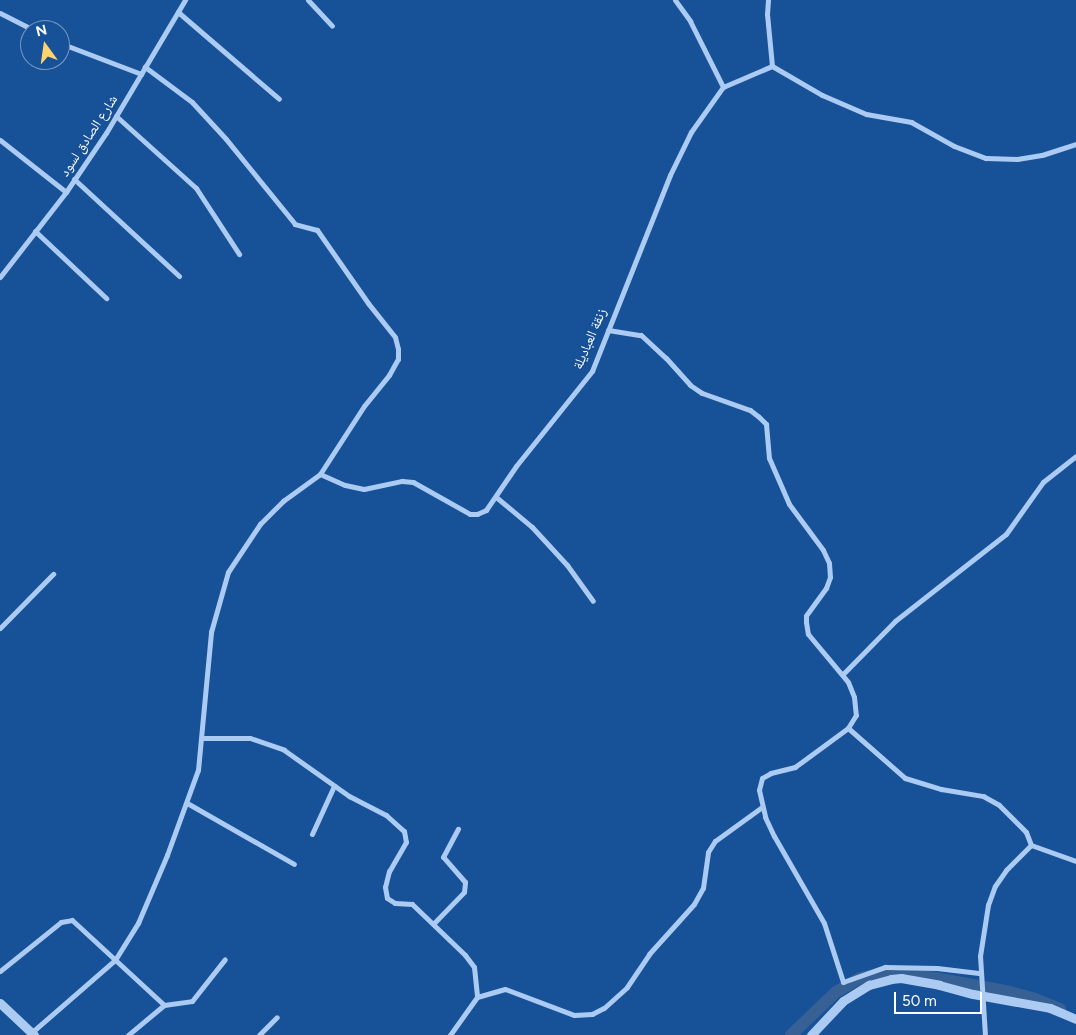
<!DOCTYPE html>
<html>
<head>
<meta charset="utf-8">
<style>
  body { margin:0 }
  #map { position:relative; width:1076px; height:1035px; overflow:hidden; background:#175198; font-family:Figtree,"Noto Naskh Arabic",sans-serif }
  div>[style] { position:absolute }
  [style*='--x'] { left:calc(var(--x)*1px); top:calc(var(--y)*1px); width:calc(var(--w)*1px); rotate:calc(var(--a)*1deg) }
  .canal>* { height:12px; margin:-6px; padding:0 6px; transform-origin:6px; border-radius:6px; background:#376195 }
  .minor>* { height:5px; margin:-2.5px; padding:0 2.5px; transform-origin:2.5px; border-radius:2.5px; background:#abcbf2 }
  .tertiary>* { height:9px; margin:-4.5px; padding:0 4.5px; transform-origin:4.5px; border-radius:4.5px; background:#abcbf2 }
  span { translate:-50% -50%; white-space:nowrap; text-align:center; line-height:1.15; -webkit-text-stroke:4px #175198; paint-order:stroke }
  .street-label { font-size:14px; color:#fff }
  .north { position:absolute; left:20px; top:20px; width:50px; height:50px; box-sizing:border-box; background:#175198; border:1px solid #7497c1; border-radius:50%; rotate:346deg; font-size:14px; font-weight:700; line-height:20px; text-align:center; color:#fff }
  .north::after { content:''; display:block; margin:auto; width:18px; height:22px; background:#ffd36b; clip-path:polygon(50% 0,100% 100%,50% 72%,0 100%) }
  .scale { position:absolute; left:894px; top:992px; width:88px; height:22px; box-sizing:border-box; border:2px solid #fff; border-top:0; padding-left:6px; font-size:15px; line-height:18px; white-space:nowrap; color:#fff; -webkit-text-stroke:4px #175198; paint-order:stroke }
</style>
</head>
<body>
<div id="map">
  <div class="canal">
    <div style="--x:791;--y:1035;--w:62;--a:-43.7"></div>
    <div style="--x:836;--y:992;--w:28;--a:-30"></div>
    <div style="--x:860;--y:978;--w:29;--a:-12"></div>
    <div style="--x:888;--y:972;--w:25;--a:5"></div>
    <div style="--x:913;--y:974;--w:95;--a:10.4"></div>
    <div style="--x:1006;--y:991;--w:30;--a:15"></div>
    <div style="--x:1035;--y:999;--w:27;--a:22"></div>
  </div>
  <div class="minor">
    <div style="--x:308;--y:0;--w:35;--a:47"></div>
    <div style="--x:675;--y:0;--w:26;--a:54"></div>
    <div style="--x:690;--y:21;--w:74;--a:63.4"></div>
    <div style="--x:723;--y:87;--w:53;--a:-23.2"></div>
    <div style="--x:772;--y:66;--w:58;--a:30.1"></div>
    <div style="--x:822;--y:95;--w:48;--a:23.4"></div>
    <div style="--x:866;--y:114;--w:46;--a:10.1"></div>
    <div style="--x:911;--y:122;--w:49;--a:29.2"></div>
    <div style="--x:954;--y:146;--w:34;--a:21"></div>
    <div style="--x:986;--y:158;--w:31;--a:2"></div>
    <div style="--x:1017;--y:159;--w:25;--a:-9"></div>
    <div style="--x:1042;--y:155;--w:36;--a:-18"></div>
    <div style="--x:768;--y:0;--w:14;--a:94"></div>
    <div style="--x:767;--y:14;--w:52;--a:84.5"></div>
    <div style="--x:178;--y:12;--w:133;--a:40.7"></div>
    <div style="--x:0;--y:13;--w:37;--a:27"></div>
    <div style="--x:60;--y:43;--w:87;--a:20.9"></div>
    <div style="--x:116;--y:116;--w:108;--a:42"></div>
    <div style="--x:196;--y:188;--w:79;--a:56.9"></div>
    <div style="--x:0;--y:140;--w:84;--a:38.2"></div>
    <div style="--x:74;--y:179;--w:143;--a:42.7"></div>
    <div style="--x:35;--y:231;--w:98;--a:43.3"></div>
    <div style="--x:0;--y:277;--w:108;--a:-52.2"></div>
    <div style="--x:66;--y:192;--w:71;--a:-55.9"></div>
    <div style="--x:106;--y:133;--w:155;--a:-59.3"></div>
    <div style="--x:608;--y:330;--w:33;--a:9"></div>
    <div style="--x:641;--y:335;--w:34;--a:43"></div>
    <div style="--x:666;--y:358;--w:36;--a:48"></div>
    <div style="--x:690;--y:385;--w:14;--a:34"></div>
    <div style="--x:702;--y:393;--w:51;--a:19.5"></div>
    <div style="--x:750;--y:410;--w:11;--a:38"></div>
    <div style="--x:759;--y:417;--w:10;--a:45"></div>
    <div style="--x:766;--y:424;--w:34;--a:85"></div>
    <div style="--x:769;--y:458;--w:50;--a:66.5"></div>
    <div style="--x:789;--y:504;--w:57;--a:53.5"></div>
    <div style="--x:823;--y:550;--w:14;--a:65"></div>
    <div style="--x:829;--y:563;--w:14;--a:86"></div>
    <div style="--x:830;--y:577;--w:12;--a:110"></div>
    <div style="--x:826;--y:588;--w:34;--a:126"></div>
    <div style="--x:806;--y:616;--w:6;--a:90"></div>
    <div style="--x:806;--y:622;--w:12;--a:81"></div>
    <div style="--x:808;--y:634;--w:62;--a:50.2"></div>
    <div style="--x:848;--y:682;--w:16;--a:68"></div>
    <div style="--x:854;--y:697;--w:18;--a:84"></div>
    <div style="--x:856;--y:715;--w:15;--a:122"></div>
    <div style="--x:848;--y:728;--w:66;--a:143.7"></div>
    <div style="--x:795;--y:767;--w:25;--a:166"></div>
    <div style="--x:771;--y:773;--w:10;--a:151"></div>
    <div style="--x:762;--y:778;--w:12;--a:104"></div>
    <div style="--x:759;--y:790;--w:28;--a:77"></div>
    <div style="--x:765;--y:817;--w:21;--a:65"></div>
    <div style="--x:774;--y:836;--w:100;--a:60.1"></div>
    <div style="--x:824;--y:923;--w:62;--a:72.1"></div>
    <div style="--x:843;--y:982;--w:45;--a:-19.7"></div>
    <div style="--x:885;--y:967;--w:52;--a:1.1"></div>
    <div style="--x:937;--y:968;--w:42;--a:6.8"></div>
    <div style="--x:320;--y:474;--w:27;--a:24"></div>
    <div style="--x:345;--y:485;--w:19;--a:12"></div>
    <div style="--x:364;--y:489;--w:39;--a:-12"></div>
    <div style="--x:402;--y:481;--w:11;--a:5"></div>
    <div style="--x:413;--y:482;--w:65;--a:29.3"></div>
    <div style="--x:470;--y:514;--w:7;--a:0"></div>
    <div style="--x:477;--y:514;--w:10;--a:-24"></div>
    <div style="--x:486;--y:510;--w:53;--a:-55.7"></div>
    <div style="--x:516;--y:466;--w:122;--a:-51.3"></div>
    <div style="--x:592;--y:371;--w:211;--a:-68.3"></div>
    <div style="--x:670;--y:175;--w:48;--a:-64"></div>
    <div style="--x:691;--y:132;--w:55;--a:-54.6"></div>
    <div style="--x:496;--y:497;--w:47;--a:39.8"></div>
    <div style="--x:532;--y:527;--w:52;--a:47.4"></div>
    <div style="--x:567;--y:565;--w:44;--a:54.2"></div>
    <div style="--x:0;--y:628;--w:76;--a:-45.5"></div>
    <div style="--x:843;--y:674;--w:74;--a:-45.5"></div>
    <div style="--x:895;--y:621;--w:141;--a:-38.1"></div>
    <div style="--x:1006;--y:534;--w:64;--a:-54.6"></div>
    <div style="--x:1043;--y:482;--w:42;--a:-38.2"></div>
    <div style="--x:848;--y:728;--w:76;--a:41.3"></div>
    <div style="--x:905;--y:778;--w:38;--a:17"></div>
    <div style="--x:941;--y:789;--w:43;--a:9.5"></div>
    <div style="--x:983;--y:796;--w:18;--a:29"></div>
    <div style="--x:999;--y:805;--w:38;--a:45"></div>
    <div style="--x:1026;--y:832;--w:14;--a:69"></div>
    <div style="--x:202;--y:738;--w:48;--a:0"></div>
    <div style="--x:250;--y:738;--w:36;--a:19"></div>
    <div style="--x:284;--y:750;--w:80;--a:35.3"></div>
    <div style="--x:349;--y:796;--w:42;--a:27.2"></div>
    <div style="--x:386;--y:815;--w:24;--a:42"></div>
    <div style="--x:404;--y:831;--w:11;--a:80"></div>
    <div style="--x:406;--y:842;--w:34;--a:120"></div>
    <div style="--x:389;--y:871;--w:16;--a:104"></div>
    <div style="--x:385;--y:887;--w:11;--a:80"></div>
    <div style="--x:387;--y:898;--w:9;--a:32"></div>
    <div style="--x:395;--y:903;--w:17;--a:3"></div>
    <div style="--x:412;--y:904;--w:74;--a:43.9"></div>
    <div style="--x:465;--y:955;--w:15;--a:53"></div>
    <div style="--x:474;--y:967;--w:30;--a:84"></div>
    <div style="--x:187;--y:803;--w:123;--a:29.7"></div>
    <div style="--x:312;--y:834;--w:53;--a:-65.4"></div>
    <div style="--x:434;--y:923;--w:43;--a:-45.9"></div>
    <div style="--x:464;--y:892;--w:10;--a:-84"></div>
    <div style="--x:465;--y:882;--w:33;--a:-131"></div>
    <div style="--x:443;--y:857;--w:32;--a:-62"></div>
    <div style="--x:0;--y:971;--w:78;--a:-38.8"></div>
    <div style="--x:61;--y:922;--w:11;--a:-10"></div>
    <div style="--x:72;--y:920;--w:125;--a:42.7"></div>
    <div style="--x:164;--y:1005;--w:47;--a:140.2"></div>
    <div style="--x:164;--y:1005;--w:28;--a:-8"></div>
    <div style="--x:192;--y:1001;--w:53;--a:-51.8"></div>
    <div style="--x:31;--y:1033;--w:111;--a:-41"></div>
    <div style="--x:115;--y:960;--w:44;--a:-58.1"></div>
    <div style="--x:138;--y:923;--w:74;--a:-66.9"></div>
    <div style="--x:167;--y:855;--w:90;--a:-70"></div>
    <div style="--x:198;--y:770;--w:139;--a:-84.6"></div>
    <div style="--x:211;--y:632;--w:62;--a:-74.2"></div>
    <div style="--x:228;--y:572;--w:58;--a:-56.3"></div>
    <div style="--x:260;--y:524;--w:33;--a:-45"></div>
    <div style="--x:283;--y:501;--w:46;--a:-36.1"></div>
    <div style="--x:320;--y:474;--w:81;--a:-57.1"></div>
    <div style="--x:364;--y:406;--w:40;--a:-51"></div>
    <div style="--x:389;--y:375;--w:18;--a:-61"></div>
    <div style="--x:398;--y:359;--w:10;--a:-90"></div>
    <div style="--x:398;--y:349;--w:12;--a:-104"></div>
    <div style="--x:395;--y:337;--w:43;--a:-128.5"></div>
    <div style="--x:368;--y:303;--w:89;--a:-124.9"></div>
    <div style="--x:317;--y:230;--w:23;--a:-165"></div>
    <div style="--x:295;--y:224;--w:109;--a:-129.1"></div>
    <div style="--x:226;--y:139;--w:50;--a:-132.6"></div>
    <div style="--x:192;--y:102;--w:59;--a:-143.3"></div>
    <div style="--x:259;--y:1035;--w:25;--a:-45"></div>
    <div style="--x:450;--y:1035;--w:47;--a:-54.6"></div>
    <div style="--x:477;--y:997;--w:29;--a:-16"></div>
    <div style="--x:505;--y:989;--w:74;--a:20.6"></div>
    <div style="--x:574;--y:1015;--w:18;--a:-3"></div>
    <div style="--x:592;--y:1014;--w:13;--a:-27"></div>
    <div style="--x:604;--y:1008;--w:31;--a:-42"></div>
    <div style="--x:627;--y:987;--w:40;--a:-56"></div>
    <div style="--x:649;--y:954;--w:67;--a:-48"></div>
    <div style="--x:694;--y:904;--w:18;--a:-61"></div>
    <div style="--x:703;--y:888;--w:36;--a:-82"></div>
    <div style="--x:708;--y:852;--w:13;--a:-58"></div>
    <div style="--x:715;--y:841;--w:58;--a:-35.9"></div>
    <div style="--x:985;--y:1035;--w:79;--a:-93.6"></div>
    <div style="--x:980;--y:956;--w:52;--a:-81.1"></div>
    <div style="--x:988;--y:905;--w:20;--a:-70"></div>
    <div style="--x:995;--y:886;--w:19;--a:-55"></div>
    <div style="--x:1006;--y:870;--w:35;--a:-45"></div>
    <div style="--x:1031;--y:845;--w:48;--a:19.6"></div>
  </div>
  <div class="tertiary">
    <div style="--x:0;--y:1003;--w:47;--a:43.3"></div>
    <div style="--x:811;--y:1035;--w:47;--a:-46.7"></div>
    <div style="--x:843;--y:1001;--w:31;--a:-32"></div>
    <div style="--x:869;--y:985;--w:23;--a:-15"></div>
    <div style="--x:891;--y:979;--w:10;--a:-6"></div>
    <div style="--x:901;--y:978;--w:39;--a:10"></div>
    <div style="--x:939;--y:985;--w:35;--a:15"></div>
    <div style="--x:973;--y:994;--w:78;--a:10.3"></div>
    <div style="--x:1050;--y:1008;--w:28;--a:23"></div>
  </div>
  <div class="street-label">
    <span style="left:89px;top:136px;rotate:-57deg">شارع الصادق لسود</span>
    <span style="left:590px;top:339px;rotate:-67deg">زنقة العباديلة</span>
  </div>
  <div class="north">N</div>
  <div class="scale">50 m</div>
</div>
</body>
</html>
